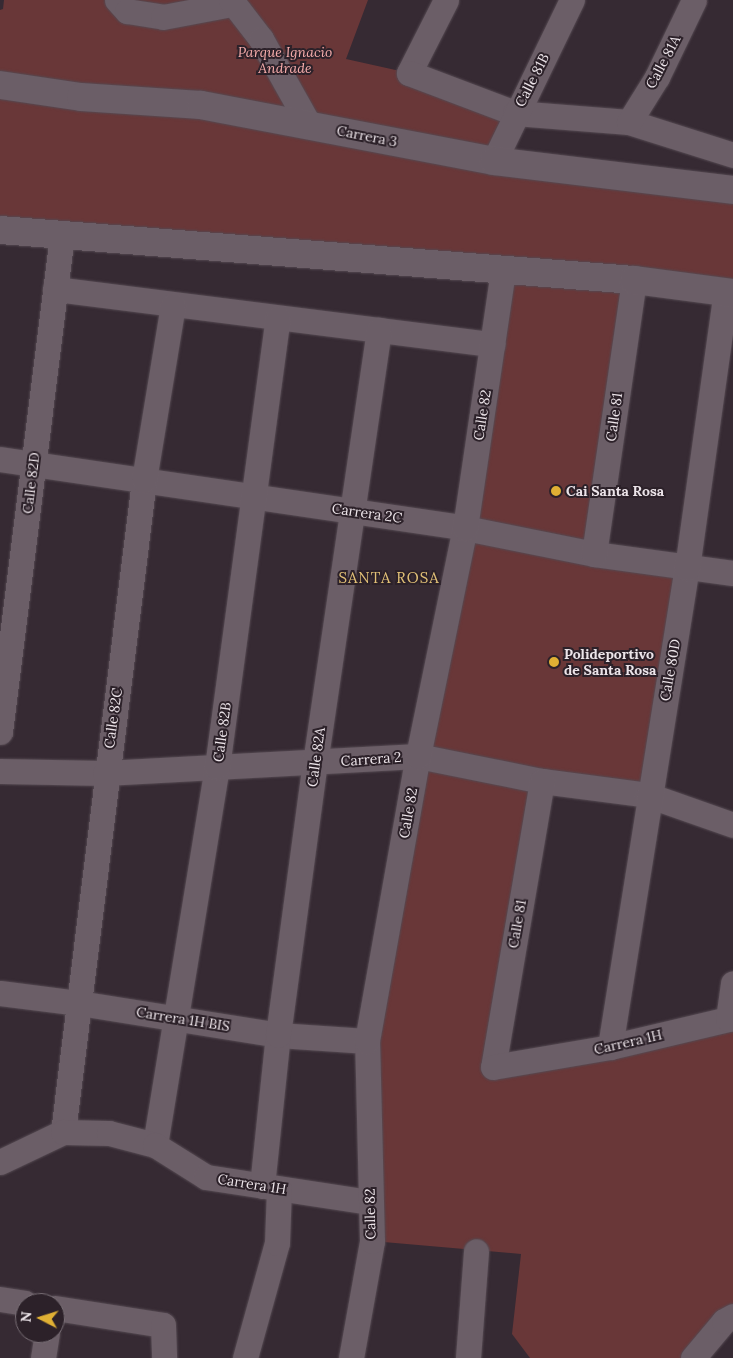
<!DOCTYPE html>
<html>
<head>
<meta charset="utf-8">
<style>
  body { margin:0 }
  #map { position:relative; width:733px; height:1358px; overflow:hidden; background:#362a33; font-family:Lora,serif }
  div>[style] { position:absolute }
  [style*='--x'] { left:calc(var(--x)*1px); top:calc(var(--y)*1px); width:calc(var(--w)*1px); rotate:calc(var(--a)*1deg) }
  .green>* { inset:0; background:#693738 }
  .roads { filter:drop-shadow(0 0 1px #544951) drop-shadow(0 0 1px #544951) }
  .street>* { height:25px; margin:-12.5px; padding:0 12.5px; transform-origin:12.5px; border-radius:12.5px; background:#6b5e67 }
  .secondary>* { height:28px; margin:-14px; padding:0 14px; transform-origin:14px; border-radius:14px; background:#6b5e67 }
  .dots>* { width:14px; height:14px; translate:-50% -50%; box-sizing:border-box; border:2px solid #2c2129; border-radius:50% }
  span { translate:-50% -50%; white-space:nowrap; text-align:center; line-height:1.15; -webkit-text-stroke:4px #2c2129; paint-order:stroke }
  .park-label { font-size:14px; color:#f6acab; font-style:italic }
  .street-label { font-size:14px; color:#ece4e9 }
  .poi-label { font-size:14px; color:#ece4e9; font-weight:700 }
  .left { translate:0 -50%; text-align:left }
  .neighbourhood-label { font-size:15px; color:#e2c177; letter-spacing:1px }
  .north { position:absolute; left:15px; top:1293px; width:50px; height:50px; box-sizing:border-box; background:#2c2129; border:1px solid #796f76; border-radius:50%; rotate:275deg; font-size:14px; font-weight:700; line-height:20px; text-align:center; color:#ece4e9 }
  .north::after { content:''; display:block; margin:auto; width:18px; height:22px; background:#e0b034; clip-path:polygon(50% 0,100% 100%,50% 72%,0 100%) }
</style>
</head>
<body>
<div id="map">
  <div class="green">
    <div style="clip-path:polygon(4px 0,368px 0,346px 59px,409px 73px,515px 113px,494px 160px,733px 190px,733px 293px,634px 280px,594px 551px,687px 568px,648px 795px,542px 781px,493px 1067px,733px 1017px,733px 1316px,694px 1358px,530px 1358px,512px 1334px,521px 1254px,372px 1241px,367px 1041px,503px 270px,0 227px,0 10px,3px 9px)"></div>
  </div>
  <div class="roads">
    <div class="street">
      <div style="--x:117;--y:0;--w:15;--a:48"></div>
      <div style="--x:127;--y:11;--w:36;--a:9"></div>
      <div style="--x:163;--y:17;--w:70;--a:-10.7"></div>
      <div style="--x:231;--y:0;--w:49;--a:52.4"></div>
      <div style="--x:261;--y:39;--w:98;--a:60.8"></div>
      <div style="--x:446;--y:0;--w:82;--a:116.9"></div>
      <div style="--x:409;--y:73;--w:113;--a:20.7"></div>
      <div style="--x:515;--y:113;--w:114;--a:4.5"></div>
      <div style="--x:629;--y:122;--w:109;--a:17.6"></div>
      <div style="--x:629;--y:122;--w:53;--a:-58.1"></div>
      <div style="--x:657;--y:77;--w:85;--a:-64.3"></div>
      <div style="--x:494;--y:161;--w:179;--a:-64.2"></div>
      <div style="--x:55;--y:289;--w:441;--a:7.2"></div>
      <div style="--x:0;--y:459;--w:470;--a:8.4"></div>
      <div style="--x:465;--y:528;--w:132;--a:11.4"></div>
      <div style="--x:594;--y:554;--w:140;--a:7.8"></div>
      <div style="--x:594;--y:554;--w:277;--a:-81.7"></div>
      <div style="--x:0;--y:732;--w:501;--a:-82.89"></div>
      <div style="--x:0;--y:771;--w:105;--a:1.1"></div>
      <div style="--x:105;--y:773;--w:313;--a:-3.1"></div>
      <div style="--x:418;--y:756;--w:126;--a:11.4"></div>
      <div style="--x:542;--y:781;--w:107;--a:7.5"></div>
      <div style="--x:648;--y:795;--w:90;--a:19.4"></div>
      <div style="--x:542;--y:781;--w:290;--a:99.7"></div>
      <div style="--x:493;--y:1067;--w:119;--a:-9.7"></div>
      <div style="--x:610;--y:1047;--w:126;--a:-13.3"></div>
      <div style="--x:0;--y:993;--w:80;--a:7.2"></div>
      <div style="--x:79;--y:1003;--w:202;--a:9.1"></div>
      <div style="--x:278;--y:1035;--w:89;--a:3.9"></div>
      <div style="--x:728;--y:1019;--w:36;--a:-82"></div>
      <div style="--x:610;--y:1047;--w:485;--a:-80.9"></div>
      <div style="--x:687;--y:568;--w:279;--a:-82"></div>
      <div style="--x:63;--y:1132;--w:657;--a:-82.92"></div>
      <div style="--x:144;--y:480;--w:177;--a:-80.6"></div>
      <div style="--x:155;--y:1145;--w:383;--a:-80.7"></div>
      <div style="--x:217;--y:767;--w:453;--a:-82.3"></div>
      <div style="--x:0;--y:1162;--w:70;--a:-25.5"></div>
      <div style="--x:63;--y:1132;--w:46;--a:1.2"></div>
      <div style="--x:109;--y:1133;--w:48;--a:14.6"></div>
      <div style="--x:155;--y:1145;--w:60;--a:32.1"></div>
      <div style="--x:206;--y:1177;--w:166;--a:8.7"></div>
      <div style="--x:262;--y:1186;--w:152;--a:-84"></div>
      <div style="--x:278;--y:1035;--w:275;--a:-82.3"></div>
      <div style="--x:315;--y:763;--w:438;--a:-81.6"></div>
      <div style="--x:0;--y:1299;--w:25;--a:9"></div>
      <div style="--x:55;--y:1308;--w:109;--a:8.9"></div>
      <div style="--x:163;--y:1325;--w:33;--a:88"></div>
      <div style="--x:43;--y:1358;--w:25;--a:-81"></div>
      <div style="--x:245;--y:1358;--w:119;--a:-74.5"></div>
      <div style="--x:277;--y:1243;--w:54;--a:-87.9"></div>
      <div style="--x:351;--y:1358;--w:119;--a:-79.8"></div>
      <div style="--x:372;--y:1241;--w:200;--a:-91.4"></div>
      <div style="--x:367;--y:1041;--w:290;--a:-79.9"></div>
      <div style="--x:418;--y:756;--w:233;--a:-78.4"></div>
      <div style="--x:465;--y:528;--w:261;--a:-81.6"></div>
      <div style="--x:468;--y:1358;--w:107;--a:-85.7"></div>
      <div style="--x:693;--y:1358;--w:48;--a:-50"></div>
      <div style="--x:724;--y:1321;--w:10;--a:-29"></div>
    </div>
    <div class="secondary">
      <div style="--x:0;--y:85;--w:82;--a:8.4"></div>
      <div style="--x:81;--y:97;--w:120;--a:3.8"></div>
      <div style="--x:201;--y:105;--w:298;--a:10.8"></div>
      <div style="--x:494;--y:161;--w:241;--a:6.9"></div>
      <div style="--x:0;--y:230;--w:636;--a:4.51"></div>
      <div style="--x:634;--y:280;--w:100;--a:7.5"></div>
    </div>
  </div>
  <div class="dots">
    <div style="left:556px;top:491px;background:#e0b034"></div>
    <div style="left:554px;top:662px;background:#e0b034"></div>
  </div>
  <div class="park-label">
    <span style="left:285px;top:60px">Parque Ignacio<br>Andrade</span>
  </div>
  <div class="street-label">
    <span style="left:663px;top:62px;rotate:-62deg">Calle 81A</span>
    <span style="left:532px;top:80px;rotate:-63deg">Calle 81B</span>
    <span style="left:367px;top:136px;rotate:11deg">Carrera 3</span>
    <span style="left:482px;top:415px;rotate:-81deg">Calle 82</span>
    <span style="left:614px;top:417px;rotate:-82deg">Calle 81</span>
    <span style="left:31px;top:483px;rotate:-83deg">Calle 82D</span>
    <span style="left:367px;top:513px;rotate:8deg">Carrera 2C</span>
    <span style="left:670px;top:670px;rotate:-80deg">Calle 80D</span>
    <span style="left:113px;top:718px;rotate:-82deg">Calle 82C</span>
    <span style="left:222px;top:732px;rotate:-82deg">Calle 82B</span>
    <span style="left:316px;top:757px;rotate:-82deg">Calle 82A</span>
    <span style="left:371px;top:759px;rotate:-4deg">Carrera 2</span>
    <span style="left:408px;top:813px;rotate:-80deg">Calle 82</span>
    <span style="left:517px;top:924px;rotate:-80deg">Calle 81</span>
    <span style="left:183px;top:1019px;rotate:9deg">Carrera 1H BIS</span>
    <span style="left:628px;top:1042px;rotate:-13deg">Carrera 1H</span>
    <span style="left:252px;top:1184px;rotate:9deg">Carrera 1H</span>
    <span style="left:370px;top:1214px;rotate:-91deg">Calle 82</span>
  </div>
  <div class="poi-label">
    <span class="left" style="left:566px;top:491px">Cai Santa Rosa</span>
    <span class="left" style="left:564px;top:662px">Polideportivo<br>de Santa Rosa</span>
  </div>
  <div class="neighbourhood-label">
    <span style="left:389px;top:578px">SANTA ROSA</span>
  </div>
  <div class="north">N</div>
</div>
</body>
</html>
